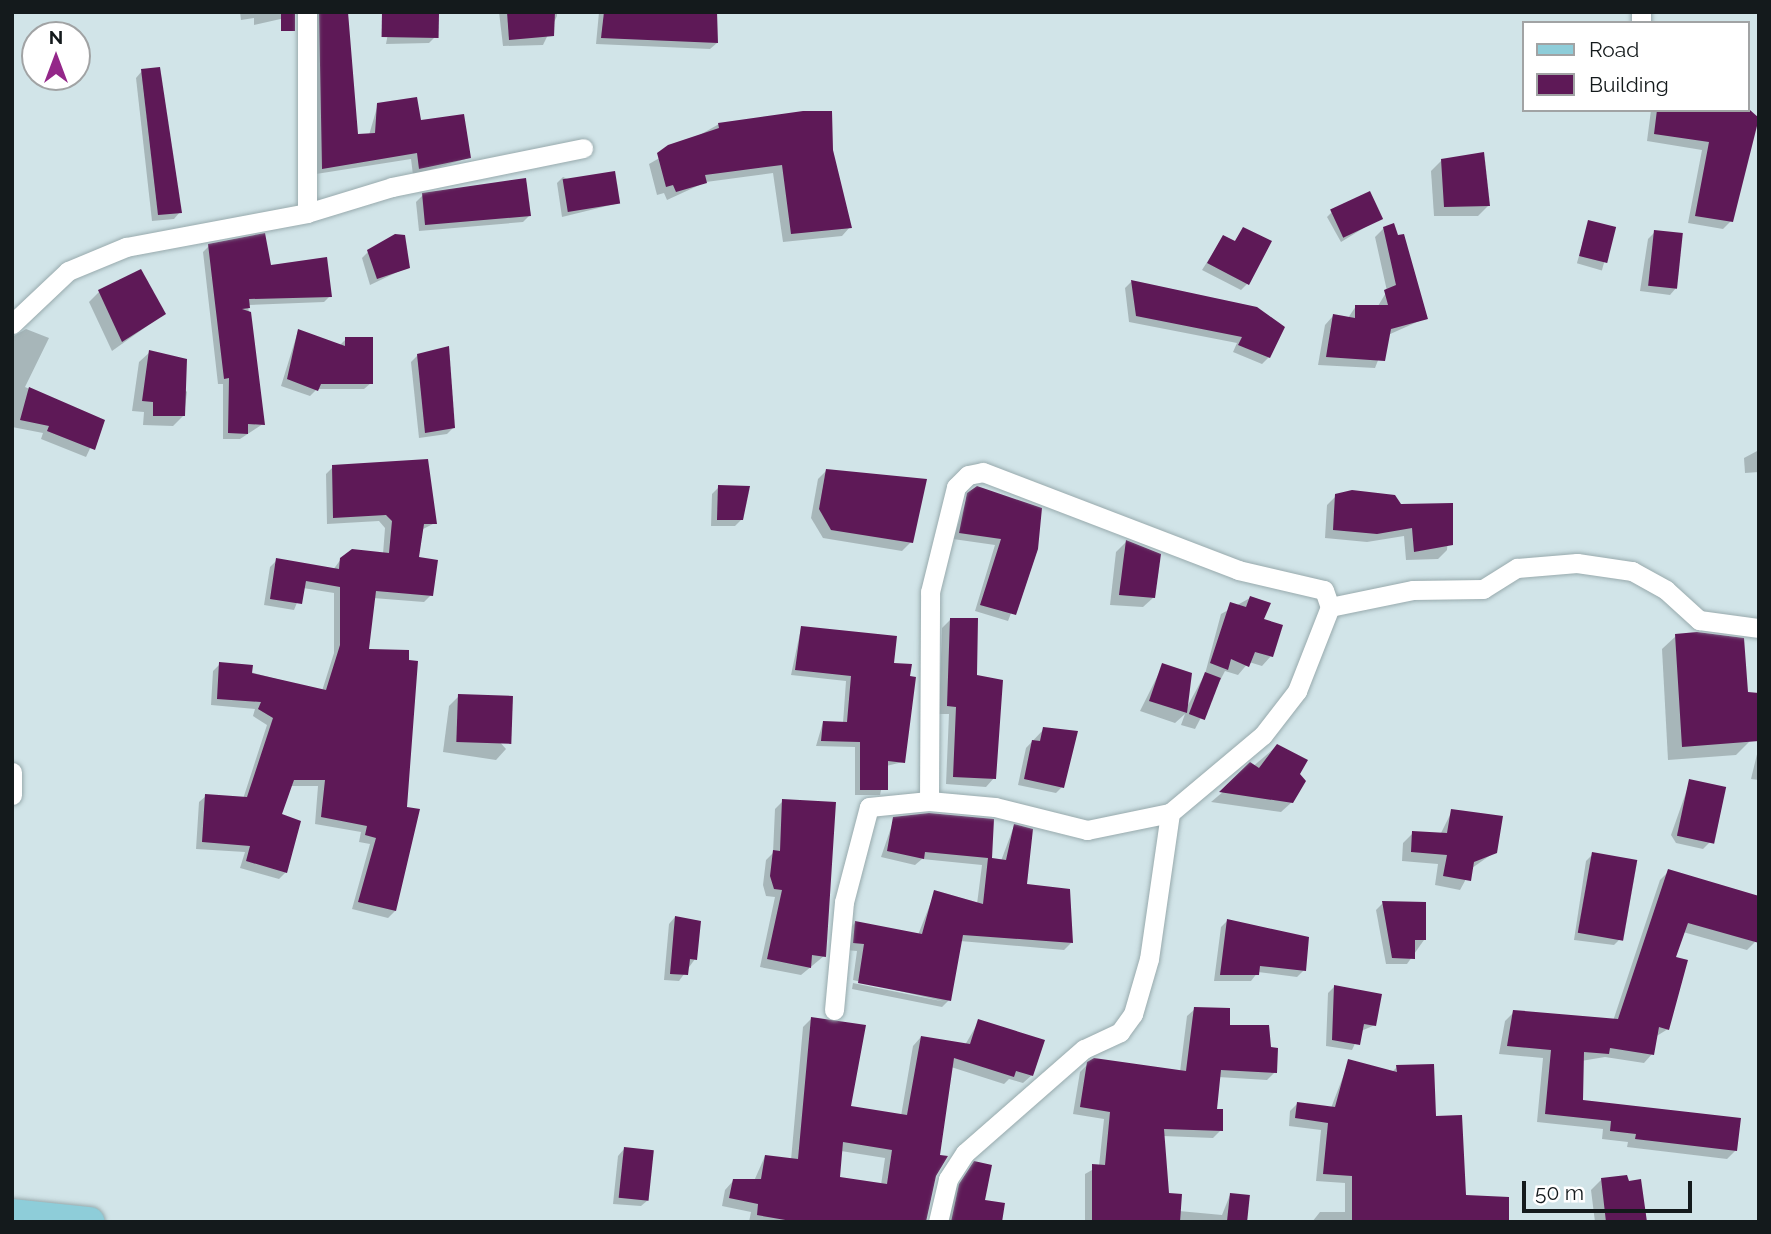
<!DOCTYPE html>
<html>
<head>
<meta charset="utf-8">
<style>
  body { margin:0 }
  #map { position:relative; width:1771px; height:1234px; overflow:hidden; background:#d1e4e8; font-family:Raleway,sans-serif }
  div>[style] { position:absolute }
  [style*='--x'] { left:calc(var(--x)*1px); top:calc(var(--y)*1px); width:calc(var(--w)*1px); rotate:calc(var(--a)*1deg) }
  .shadow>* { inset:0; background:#0003; transform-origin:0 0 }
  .building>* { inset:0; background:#5e1957; transform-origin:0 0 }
  .roads { filter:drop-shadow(0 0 2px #98aaad) drop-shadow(0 0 2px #98aaad) }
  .street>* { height:19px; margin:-9.5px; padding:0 9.5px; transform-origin:9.5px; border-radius:9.5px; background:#fff }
  .primary>* { height:30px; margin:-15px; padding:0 15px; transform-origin:15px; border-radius:15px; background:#8ecdd9 }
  span { translate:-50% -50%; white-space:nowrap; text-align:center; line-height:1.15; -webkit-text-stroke:7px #fff; paint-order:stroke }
  .frame { position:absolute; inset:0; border:14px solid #141a1c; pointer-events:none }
  .legend { position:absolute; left:1522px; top:21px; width:228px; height:91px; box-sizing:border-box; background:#fff; border:2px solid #a1a3a4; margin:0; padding:9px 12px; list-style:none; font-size:21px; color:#141a1c }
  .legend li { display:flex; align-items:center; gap:14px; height:35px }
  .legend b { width:35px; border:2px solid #a1a3a4 }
  .north { position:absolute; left:21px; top:21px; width:70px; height:70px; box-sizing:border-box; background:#fff; border:2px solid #a1a3a4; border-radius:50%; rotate:0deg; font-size:19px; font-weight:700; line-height:28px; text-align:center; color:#141a1c }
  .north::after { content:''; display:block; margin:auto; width:24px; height:32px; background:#942789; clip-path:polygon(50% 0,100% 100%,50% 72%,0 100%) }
  .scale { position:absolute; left:1522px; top:1181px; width:170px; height:32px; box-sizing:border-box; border:4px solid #141a1c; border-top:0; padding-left:9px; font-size:21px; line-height:24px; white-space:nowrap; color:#141a1c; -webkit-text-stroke:5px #fff; paint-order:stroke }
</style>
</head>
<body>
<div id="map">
  <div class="shadow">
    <div style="clip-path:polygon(240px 12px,283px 12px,285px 18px,254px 25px,254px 18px,241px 20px)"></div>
    <div style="clip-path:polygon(308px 12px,346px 12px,356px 135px,369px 135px,378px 104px,419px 122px,469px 158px,413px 175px,411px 159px,316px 174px)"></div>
    <div style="clip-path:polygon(392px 12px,439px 12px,436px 36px,429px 43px,386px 44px)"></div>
    <div style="clip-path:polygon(499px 12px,557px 12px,557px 16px,543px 45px,503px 46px)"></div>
    <div style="clip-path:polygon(715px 12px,717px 43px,710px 49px,596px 44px,599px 12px)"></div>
    <div style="clip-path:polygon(142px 71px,180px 212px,174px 219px,152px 221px,136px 78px)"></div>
    <div style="clip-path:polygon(1750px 100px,1731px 221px,1723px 229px,1688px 223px,1702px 150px,1647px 141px,1651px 110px,1748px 110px)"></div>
    <div style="clip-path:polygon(719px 124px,832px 151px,850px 227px,842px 236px,783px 242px,773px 173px,706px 182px,667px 200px,664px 193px,657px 195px,649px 164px)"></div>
    <div style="clip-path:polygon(1482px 154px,1488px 206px,1478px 216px,1434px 216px,1431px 171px,1441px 161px)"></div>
    <div style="clip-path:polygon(563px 177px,619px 203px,562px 217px,557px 183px)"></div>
    <div style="clip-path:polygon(423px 195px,530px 215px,523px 222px,419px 231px,416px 202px)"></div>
    <div style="clip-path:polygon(1332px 212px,1380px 218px,1341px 242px,1327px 217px)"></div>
    <div style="left:1589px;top:221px;width:26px;height:44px;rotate:16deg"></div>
    <div style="clip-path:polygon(1384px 228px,1426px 318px,1388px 335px,1375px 368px,1318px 365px,1325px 325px,1333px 316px,1348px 318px,1356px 306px,1378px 306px,1387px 291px,1375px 237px)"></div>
    <div style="clip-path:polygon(1244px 229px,1247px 284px,1241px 290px,1202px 270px,1223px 237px,1234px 242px)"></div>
    <div style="clip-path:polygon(1655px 232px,1676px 288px,1670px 295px,1640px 291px,1648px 239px)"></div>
    <div style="clip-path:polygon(209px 246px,330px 296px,324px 302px,248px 305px,263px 424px,240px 439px,223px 439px,223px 384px,218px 384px,203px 252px)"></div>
    <div style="clip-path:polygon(368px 252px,408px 267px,370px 285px,362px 258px)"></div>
    <div style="clip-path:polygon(1131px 282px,1257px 309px,1269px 357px,1262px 364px,1233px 352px,1237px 343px,1129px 322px,1125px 288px)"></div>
    <div style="clip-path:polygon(99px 292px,164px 314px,112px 351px,89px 302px)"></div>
    <div style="clip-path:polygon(26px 329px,49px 338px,25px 387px,103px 421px,86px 457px,41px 439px,43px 433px,12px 427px,12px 337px)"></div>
    <div style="clip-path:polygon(298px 331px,339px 346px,346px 339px,371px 383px,364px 389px,317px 389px,310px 396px,281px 386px)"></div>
    <div style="clip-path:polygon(150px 352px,187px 392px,184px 415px,173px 426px,143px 425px,144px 412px,132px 411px,139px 362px)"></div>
    <div style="clip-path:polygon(418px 355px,453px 428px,447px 434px,419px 438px,411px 362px)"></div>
    <div style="clip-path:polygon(1759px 450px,1759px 472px,1745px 473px,1744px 458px)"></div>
    <div style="clip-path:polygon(333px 467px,435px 523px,421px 530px,417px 559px,431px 595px,424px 602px,373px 598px,367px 651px,395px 911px,388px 918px,352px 909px,370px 844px,359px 842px,361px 832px,315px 824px,318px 786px,290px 786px,280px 815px,286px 872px,279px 879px,240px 868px,245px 852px,196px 849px,199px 802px,206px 796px,243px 799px,267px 725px,253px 716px,255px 709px,211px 705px,213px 671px,220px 664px,322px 691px,334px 653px,334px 593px,303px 588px,294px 610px,264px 605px,270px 567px,277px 560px,333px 570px,341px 559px,383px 554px,385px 528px,379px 521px,327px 524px,326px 474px)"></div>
    <div style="clip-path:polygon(826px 471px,911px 542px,902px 551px,823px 538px,811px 518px,818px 479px)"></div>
    <div style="clip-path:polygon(719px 487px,742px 519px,735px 526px,711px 526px,712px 494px)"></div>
    <div style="clip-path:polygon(968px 495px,1036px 549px,1008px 621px,975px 611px,995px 545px,953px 539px)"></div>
    <div style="clip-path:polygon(1336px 496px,1400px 506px,1451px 505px,1447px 550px,1438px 559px,1406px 560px,1404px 536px,1367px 542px,1325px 538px,1327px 505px)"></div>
    <div style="clip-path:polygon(1126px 542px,1154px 597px,1143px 607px,1110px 605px,1116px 552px)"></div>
    <div style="clip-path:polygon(1250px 598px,1271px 656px,1262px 666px,1249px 662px,1238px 675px,1225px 671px,1195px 729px,1181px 725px,1185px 714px,1175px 723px,1140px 711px,1163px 665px,1188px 705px,1205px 674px,1221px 614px)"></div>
    <div style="clip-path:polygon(951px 619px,976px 677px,994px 778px,986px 787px,946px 784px,949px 714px,939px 714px,942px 628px)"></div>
    <div style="clip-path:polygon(801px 628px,892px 664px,903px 762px,886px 766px,880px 795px,855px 795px,855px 747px,816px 746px,823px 722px,843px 723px,846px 681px,791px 675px)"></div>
    <div style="clip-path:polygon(1676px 636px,1750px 741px,1736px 755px,1668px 760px,1662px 649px)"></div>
    <div style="clip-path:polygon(459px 696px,506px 749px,496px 760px,443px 752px,449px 706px)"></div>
    <div style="clip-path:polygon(1044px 729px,1062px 787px,1056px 793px,1018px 785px,1026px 748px)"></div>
    <div style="clip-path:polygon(1277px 746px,1298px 774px,1292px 802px,1281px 812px,1211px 802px)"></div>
    <div style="clip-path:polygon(1759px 746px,1759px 780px,1751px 779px)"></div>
    <div style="clip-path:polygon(1690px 781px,1710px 842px,1703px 849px,1676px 843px,1671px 835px)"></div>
    <div style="clip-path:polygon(783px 801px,824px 956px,801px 975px,760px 967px,775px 897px,766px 896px,763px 885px,766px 860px,773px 853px,775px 809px)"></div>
    <div style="clip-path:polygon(1452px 811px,1495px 852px,1472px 868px,1460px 890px,1435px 885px,1438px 864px,1402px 861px,1403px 843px,1413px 833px,1440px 835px)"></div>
    <div style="clip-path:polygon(894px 819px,992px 821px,990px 860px,1001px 861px,1014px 826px,1025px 886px,1069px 891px,1071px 943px,1064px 950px,960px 941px,949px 1000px,942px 1007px,852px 989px,853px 983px,946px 1002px,853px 980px,857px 951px,846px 950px,848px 930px,855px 923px,918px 935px,935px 892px,977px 904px,982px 865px,922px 859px,915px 865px,881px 857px)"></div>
    <div style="clip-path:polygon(1593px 854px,1620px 939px,1614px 945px,1574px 940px,1586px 861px)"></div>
    <div style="clip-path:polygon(1669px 871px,1755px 942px,1747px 950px,1683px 932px,1674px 959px,1668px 1029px,1655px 1037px,1652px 1054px,1644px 1063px,1605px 1057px,1581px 1061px,1581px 1101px,1736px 1150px,1727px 1159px,1627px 1147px,1628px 1142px,1602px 1139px,1603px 1129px,1537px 1122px,1543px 1058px,1499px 1054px,1505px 1021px,1514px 1012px,1613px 1021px,1660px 880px)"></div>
    <div style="clip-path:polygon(1383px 903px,1424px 940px,1407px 964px,1386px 964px,1376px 910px)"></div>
    <div style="clip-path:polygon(675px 917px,699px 921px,695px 959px,679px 981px,664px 980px,669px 924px)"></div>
    <div style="clip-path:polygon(1227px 921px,1304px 970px,1297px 977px,1258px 972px,1251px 981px,1214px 981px,1221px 927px)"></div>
    <div style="clip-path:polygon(1334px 987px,1375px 1025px,1361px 1031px,1352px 1050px,1326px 1046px,1328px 993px)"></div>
    <div style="clip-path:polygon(1195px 1009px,1229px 1026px,1275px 1072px,1267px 1080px,1218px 1077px,1215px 1111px,1221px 1130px,1213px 1138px,1163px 1136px,1167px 1195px,1179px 1211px,1222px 1215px,1230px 1195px,1246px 1222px,1085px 1222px,1085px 1174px,1099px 1166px,1104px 1119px,1073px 1114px,1080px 1072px,1088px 1064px,1180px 1072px,1187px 1016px)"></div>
    <div style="clip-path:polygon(evenodd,811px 1019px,849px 1108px,901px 1116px,913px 1046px,921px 1037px,965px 1045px,979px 1021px,1032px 1075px,1023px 1083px,1009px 1079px,1004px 1084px,951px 1067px,925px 1222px,749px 1222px,751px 1212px,722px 1206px,725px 1190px,733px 1181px,754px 1181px,765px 1156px,791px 1160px,803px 1027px,811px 1019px,841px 1151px,885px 1158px,881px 1185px,838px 1178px,841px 1151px)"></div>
    <div style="clip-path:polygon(1349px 1061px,1392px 1072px,1397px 1067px,1434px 1118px,1464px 1197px,1508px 1222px,1312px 1222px,1320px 1212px,1345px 1212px,1345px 1183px,1316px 1181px,1321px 1130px,1289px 1126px,1290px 1111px,1298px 1103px,1331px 1108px)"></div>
    <div style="clip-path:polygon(624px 1149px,648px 1200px,641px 1206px,613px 1204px,618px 1156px)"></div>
    <div style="clip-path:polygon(975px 1163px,983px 1201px,1001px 1222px,946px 1222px,953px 1192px)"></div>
    <div style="clip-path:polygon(1602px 1179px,1645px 1222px,1595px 1222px,1591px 1190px)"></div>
  </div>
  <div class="building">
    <div style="left:281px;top:12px;width:14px;height:19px"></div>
    <div style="clip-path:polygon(319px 12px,348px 12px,358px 134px,375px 133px,377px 103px,417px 97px,421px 120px,464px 114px,471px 158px,419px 169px,417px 153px,322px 169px)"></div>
    <div style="left:382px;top:12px;width:57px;height:25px;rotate:1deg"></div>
    <div style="clip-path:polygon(507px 12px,555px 12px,554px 36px,509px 40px)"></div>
    <div style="clip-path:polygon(604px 12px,717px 12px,718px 43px,601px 38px)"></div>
    <div style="clip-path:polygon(160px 67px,182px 213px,158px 215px,141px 69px)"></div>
    <div style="clip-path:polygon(1657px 110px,1750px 110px,1759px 118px,1733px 222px,1695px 216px,1709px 142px,1654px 134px)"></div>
    <div style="clip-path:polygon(803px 111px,832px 111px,833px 150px,852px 228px,791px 234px,782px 165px,705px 175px,707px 183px,676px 192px,673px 185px,666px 187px,657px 153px,668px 145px,719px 128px,718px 123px)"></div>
    <div style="clip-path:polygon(1484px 152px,1490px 206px,1444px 207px,1441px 159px)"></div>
    <div style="left:615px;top:171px;width:33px;height:53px;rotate:81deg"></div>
    <div style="clip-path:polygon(526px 178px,531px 216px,425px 225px,422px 193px)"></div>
    <div style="left:1370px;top:191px;width:31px;height:44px;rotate:65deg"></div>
    <div style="left:1588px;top:220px;width:29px;height:37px;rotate:14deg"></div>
    <div style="clip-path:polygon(1394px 223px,1398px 235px,1404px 234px,1428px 319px,1391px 329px,1385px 361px,1326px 357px,1333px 314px,1355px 318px,1355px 305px,1388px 305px,1384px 290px,1396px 285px,1383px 227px)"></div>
    <div style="clip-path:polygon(1243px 227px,1272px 241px,1249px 285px,1207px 263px,1223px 235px,1235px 241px)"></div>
    <div style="left:1654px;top:230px;width:29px;height:56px;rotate:6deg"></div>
    <div style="clip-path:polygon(265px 233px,271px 265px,327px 257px,332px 297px,249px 299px,250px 308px,242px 309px,251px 312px,265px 425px,248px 424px,248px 434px,228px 433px,229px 378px,224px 379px,208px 244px)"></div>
    <div style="clip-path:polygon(395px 234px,405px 235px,410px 268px,377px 279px,367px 250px)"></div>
    <div style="clip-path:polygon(141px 269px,166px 314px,122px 342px,98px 290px)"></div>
    <div style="clip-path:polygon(1131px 280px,1257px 307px,1285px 327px,1270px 358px,1238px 345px,1242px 337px,1136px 316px)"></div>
    <div style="clip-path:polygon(298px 329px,345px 346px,345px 337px,373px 337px,373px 384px,321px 384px,318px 391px,287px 379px)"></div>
    <div style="clip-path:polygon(449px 346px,455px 428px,425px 433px,417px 354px)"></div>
    <div style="clip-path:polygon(149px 350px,187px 359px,185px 416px,153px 416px,153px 402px,142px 401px)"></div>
    <div style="clip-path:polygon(29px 387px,105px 420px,95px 450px,47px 431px,49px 426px,20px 420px)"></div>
    <div style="clip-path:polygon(428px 459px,437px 524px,424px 524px,419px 557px,438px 560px,433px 596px,376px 591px,369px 649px,409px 650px,409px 660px,418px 661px,407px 807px,420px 809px,396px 911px,358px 902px,376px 838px,365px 835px,367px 826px,321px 817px,325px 780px,294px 780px,282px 814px,301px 821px,287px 873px,246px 861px,250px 846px,202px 842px,205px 794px,247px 797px,273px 718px,258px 709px,261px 702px,217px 699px,219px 662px,253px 665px,252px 673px,326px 690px,340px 645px,340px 587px,306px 581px,302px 604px,270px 599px,276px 558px,339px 569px,340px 558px,352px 549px,389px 553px,392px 521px,386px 515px,333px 518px,332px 465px)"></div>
    <div style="clip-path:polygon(826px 469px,927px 479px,913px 543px,831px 530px,819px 509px)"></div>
    <div style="clip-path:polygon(718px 485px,750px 486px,743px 520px,717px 520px)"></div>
    <div style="clip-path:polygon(977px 486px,1042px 508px,1038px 549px,1016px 615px,980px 605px,1001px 539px,959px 533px,967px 493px)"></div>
    <div style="clip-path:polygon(1352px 490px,1395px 495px,1401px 504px,1453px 503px,1453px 545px,1414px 552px,1412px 528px,1377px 534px,1333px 530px,1335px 494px)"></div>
    <div style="clip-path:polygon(1126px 540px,1161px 554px,1155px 598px,1119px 595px)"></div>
    <div style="clip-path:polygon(1250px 596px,1271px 603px,1264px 619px,1283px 625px,1273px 657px,1255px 652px,1249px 667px,1231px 659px,1228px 670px,1210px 663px,1230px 602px,1246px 607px)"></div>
    <div style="clip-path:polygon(950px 618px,978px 618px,977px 675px,1003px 680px,996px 779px,953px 777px,956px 707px,947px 706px)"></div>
    <div style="clip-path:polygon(801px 626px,897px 636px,894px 663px,912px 664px,910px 676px,916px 677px,905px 763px,888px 761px,888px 790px,860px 790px,860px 742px,821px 741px,823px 721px,847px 722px,851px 676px,795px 670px)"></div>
    <div style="clip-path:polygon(1697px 632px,1744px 638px,1748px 692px,1759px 693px,1759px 741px,1682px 747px,1675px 634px)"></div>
    <div style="clip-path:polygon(1162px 663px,1192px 673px,1187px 713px,1149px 701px)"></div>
    <div style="left:1205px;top:672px;width:17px;height:45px;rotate:21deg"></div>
    <div style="left:458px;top:694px;width:55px;height:48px;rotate:2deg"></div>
    <div style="clip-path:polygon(1043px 727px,1078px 731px,1064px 788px,1024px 779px,1032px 740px,1040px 741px)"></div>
    <div style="clip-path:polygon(1277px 744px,1308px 760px,1300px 774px,1306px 781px,1293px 803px,1219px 792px,1250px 762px,1259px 768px)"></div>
    <div style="left:1689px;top:779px;width:38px;height:58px;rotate:12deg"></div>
    <div style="clip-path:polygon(782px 799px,836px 802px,826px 957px,812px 955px,811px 968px,767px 959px,782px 890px,774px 889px,770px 876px,773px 850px,780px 851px)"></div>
    <div style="clip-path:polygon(1451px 809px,1503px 816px,1497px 853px,1474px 862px,1471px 881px,1443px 876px,1447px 855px,1411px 852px,1412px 831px,1447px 833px)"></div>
    <div style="clip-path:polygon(929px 813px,994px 819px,992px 858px,1006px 860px,1014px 824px,1033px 829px,1027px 884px,1070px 889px,1073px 943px,963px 935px,951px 1001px,858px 983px,864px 944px,853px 943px,855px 921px,922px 934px,934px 890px,983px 904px,988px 858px,925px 852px,924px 859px,887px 851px,893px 817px)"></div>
    <div style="left:1592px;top:852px;width:46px;height:82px;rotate:10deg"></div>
    <div style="clip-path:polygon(1668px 869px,1759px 896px,1759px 943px,1688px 923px,1676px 957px,1688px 960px,1669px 1030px,1659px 1027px,1654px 1055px,1610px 1048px,1609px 1054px,1584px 1052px,1583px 1100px,1741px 1118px,1737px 1151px,1635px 1139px,1636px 1134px,1610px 1131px,1611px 1121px,1545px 1114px,1551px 1050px,1507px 1046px,1513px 1010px,1618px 1019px)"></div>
    <div style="clip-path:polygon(1382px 901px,1426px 902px,1426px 940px,1415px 940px,1415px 959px,1392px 958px)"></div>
    <div style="clip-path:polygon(675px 916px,701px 921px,697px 960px,690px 959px,688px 975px,670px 974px)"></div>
    <div style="clip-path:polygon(1227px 919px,1309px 937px,1306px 971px,1260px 966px,1259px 975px,1220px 975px)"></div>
    <div style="clip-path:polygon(1334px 985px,1382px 994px,1376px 1026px,1364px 1024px,1360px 1045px,1332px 1040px)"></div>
    <div style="clip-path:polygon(1194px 1007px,1230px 1008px,1230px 1025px,1269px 1025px,1271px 1047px,1278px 1048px,1277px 1073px,1221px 1070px,1217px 1109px,1223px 1109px,1223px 1131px,1164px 1129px,1169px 1193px,1182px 1194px,1180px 1222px,1092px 1222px,1092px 1164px,1105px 1165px,1110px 1112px,1080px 1107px,1087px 1062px,1094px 1058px,1186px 1071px)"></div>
    <div style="clip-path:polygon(evenodd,811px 1017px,866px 1025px,851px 1106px,907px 1115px,921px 1036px,970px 1044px,978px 1019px,1045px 1040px,1033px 1076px,1016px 1071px,1014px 1077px,954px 1058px,940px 1155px,948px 1156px,936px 1176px,926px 1222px,797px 1222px,757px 1215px,758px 1204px,729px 1198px,733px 1179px,761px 1179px,765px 1155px,798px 1159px,811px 1017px,843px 1142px,892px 1150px,887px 1184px,840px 1177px,843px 1142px)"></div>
    <div style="clip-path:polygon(1348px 1059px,1397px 1072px,1396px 1065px,1434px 1064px,1436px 1116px,1462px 1115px,1466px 1195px,1509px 1197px,1509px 1222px,1352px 1222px,1352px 1176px,1323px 1174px,1328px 1123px,1295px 1118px,1297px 1102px,1335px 1107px)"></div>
    <div style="left:624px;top:1147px;width:30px;height:51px;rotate:6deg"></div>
    <div style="clip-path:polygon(974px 1161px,992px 1165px,985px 1200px,1005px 1203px,1002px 1222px,951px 1222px,959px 1184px)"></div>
    <div style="clip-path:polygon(1627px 1175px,1629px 1181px,1641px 1179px,1647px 1222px,1606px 1222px,1601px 1178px)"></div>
    <div style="left:1230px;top:1193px;width:20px;height:29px;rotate:6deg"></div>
  </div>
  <div class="roads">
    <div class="street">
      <div style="--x:1641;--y:23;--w:11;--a:-90"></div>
      <div style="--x:307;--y:213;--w:201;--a:-90"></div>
      <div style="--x:12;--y:324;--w:77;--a:-43.4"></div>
      <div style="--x:68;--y:271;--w:63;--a:-22.5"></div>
      <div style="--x:126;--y:247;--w:184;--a:-10.6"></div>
      <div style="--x:307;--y:213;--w:89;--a:-17"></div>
      <div style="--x:392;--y:187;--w:195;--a:-11.5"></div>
      <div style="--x:12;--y:772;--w:23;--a:90"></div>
      <div style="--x:929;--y:801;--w:209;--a:-89.7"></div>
      <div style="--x:930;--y:592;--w:108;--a:-76.1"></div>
      <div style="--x:956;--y:487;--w:17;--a:-45"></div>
      <div style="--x:968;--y:475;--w:15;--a:-11"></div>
      <div style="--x:983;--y:472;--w:273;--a:21"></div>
      <div style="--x:1238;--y:570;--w:88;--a:13.1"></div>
      <div style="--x:1324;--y:590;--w:18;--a:71"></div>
      <div style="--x:834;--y:1010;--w:108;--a:-84.7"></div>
      <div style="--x:844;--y:902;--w:98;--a:-75.3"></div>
      <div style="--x:869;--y:807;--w:60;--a:-5.7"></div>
      <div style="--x:929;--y:801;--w:66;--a:5.2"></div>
      <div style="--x:995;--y:807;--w:95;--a:14"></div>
      <div style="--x:1087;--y:830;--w:85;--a:-11.6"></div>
      <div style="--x:938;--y:1222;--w:44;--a:-76.9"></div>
      <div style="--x:948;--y:1179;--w:31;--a:-57"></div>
      <div style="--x:965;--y:1153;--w:158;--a:-41.2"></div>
      <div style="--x:1084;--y:1049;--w:40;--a:-25"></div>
      <div style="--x:1120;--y:1032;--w:22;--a:-54"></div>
      <div style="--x:1133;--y:1014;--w:57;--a:-73.8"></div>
      <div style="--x:1149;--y:959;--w:148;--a:-81.8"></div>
      <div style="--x:1170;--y:813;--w:121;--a:-40"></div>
      <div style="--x:1263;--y:735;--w:56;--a:-52.3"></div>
      <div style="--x:1297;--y:691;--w:90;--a:-68.6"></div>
      <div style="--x:1330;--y:607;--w:85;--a:-11.6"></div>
      <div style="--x:1413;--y:590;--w:70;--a:-0.8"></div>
      <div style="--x:1483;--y:589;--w:40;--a:-32"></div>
      <div style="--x:1517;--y:568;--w:60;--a:-4.8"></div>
      <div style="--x:1577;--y:563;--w:56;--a:8.3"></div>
      <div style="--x:1632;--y:571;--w:39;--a:29"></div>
      <div style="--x:1666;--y:590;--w:45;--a:42.3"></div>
      <div style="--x:1699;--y:620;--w:61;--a:7.6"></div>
    </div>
    <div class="primary">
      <div style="--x:12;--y:1214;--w:78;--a:5.9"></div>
    </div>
  </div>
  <div class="frame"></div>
  <ul class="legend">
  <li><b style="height:9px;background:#8ecdd9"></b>Road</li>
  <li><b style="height:19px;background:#5e1957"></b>Building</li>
  </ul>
  <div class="north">N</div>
  <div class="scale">50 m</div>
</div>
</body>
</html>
